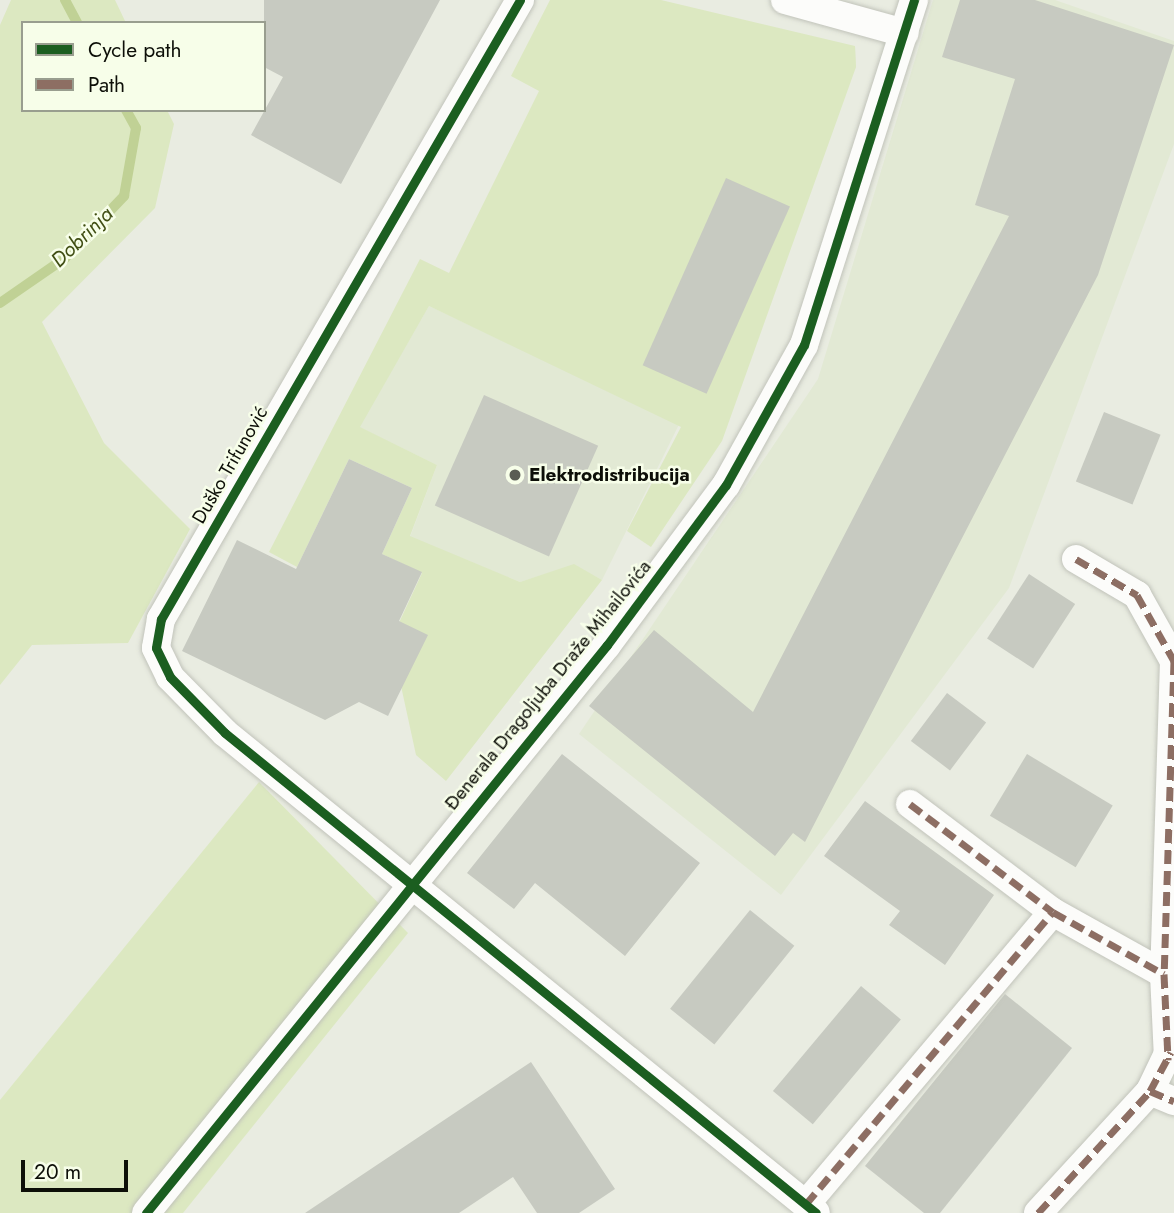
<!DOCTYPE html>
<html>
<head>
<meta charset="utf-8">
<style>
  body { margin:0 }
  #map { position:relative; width:1174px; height:1213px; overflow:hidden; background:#e9ece1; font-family:Jost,sans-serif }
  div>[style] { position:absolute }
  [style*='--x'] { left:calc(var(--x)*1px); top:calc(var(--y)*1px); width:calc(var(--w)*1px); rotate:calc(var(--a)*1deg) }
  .built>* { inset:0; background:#e2e9d4 }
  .green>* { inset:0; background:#dce8c1 }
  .stream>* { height:10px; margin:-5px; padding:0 5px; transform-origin:5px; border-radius:5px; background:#c0d195 }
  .building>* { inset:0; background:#c7cac1; transform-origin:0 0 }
  .roads { filter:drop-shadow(0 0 2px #c1c3ba) drop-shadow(0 0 2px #c1c3ba) }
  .minor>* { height:28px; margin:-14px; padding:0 14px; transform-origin:14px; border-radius:14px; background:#fcfcfa }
  .quiet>* { height:7px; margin-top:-3.5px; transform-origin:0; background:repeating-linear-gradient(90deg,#8d6e63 0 14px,transparent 0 21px) }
  .cycleway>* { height:9px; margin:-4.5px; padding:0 4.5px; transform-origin:4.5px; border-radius:4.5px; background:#1b5e20 }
  .dots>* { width:19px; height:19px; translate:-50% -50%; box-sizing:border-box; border:4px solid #f7fee9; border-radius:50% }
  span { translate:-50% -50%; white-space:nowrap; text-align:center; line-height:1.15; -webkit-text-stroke:5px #f7fee9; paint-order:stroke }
  .street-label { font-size:19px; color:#0d0f08 }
  .poi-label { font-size:19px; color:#0d0f08; font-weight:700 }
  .left { translate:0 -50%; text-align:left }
  .water-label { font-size:21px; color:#414f14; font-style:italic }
  .legend { position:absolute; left:21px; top:21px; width:245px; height:91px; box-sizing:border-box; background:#f7fee9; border:2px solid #999e8f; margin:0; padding:9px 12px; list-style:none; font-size:21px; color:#0d0f08 }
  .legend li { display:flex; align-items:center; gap:14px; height:35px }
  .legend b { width:35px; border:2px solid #999e8f }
  .scale { position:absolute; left:21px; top:1160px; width:107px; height:32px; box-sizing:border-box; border:4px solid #0d0f08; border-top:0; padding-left:9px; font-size:21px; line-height:24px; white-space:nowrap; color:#0d0f08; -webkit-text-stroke:5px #f7fee9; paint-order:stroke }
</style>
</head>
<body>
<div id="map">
  <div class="built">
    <div style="clip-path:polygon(933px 0,1055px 0,1174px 41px,1174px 144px,1009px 588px,781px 895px,579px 734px,818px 379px)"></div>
    <div style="clip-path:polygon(855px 46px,856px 67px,602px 580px,574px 565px,520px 582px,410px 537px,437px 465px,359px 427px,429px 306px,562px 369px)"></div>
  </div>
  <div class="green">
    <div style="clip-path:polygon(11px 0,115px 0,126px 23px,23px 23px,23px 110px,167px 110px,174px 124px,155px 208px,42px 322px,104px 443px,190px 529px,128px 643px,32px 645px,0 685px,0 25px)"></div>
    <div style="clip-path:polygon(550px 0,661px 0,855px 46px,856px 67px,722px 441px,651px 547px,627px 531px,681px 427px,429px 306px,360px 427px,437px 465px,410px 536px,520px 582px,574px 564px,602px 580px,446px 781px,416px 755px,391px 640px,422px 573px,382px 554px,412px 488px,349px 459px,297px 567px,269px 552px,420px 259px,449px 273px,539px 91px,511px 76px)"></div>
    <div style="clip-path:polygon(259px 782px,408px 933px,183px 1213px,0 1213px,0 1100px)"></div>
  </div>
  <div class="stream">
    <div style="--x:65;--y:0;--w:26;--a:62"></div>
    <div style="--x:0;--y:303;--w:79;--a:-34.7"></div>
    <div style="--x:65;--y:258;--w:86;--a:-46.4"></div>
    <div style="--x:124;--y:196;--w:69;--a:-80"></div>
    <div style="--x:136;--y:128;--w:21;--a:-119"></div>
  </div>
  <div class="building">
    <div style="clip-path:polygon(264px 0,440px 0,341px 184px,251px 135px,283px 77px,264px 67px)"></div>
    <div style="clip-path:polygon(960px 0,1035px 0,1174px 45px,1098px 275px,805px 842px,793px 833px,775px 856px,589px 706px,654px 630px,753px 712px,1009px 216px,975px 205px,1015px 79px,942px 57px)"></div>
    <div style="left:726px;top:178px;width:70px;height:205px;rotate:24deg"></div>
    <div style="left:484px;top:395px;width:125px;height:121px;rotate:24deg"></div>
    <div style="left:1104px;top:412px;width:61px;height:75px;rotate:22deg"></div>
    <div style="clip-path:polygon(349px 459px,412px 488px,382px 554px,422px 572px,399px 621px,428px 635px,388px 716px,359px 702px,325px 720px,182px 651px,237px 540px,296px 569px)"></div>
    <div style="left:1029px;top:574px;width:55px;height:77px;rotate:33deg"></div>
    <div style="left:947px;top:693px;width:49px;height:60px;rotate:37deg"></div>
    <div style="clip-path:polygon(562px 754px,700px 863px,625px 956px,535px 883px,514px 909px,467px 873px)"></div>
    <div style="left:1027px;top:754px;width:100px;height:72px;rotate:31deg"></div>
    <div style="clip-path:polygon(865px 801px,994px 895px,945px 965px,889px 925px,900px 911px,824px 856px)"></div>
    <div style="left:750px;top:910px;width:57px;height:127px;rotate:39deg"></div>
    <div style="left:861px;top:986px;width:52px;height:137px;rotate:40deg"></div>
    <div style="clip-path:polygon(1005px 994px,1072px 1048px,940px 1213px,924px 1213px,865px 1166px)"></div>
    <div style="clip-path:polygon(531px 1062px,615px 1189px,579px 1213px,537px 1213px,513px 1177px,459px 1213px,305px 1213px)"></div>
  </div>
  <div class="roads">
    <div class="minor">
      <div style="--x:520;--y:0;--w:716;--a:120.11"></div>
      <div style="--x:161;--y:619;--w:29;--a:100"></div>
      <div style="--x:156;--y:648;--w:32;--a:64"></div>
      <div style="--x:170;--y:677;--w:78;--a:45.5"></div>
      <div style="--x:225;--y:733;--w:761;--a:39.08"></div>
      <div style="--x:785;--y:0;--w:124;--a:15.4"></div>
      <div style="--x:1076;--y:559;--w:71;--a:30.5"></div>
      <div style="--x:1137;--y:595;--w:76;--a:60.7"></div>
      <div style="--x:1174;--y:661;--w:313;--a:91.8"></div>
      <div style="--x:1164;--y:974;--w:86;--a:87.3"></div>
      <div style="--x:910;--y:804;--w:179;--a:37.1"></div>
      <div style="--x:1053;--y:912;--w:127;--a:29.2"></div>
      <div style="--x:1150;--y:1091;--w:26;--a:23"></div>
      <div style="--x:806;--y:1204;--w:382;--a:-49.8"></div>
      <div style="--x:146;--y:1213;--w:732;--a:-50.94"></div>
      <div style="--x:607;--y:645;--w:199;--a:-53.4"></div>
      <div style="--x:726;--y:485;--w:160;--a:-60.9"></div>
      <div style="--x:804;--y:345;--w:362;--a:-72.3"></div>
      <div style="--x:1038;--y:1213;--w:166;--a:-47.4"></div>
      <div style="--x:1150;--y:1091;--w:55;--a:-64.4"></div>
    </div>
  </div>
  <div class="quiet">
    <div style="--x:1076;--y:559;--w:71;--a:30.5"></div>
    <div style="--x:1137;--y:595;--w:76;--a:60.7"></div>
    <div style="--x:1174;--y:661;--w:313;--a:91.8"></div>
    <div style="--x:1164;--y:974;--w:86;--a:87.3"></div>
    <div style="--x:910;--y:804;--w:179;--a:37.1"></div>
    <div style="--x:1053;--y:912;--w:127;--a:29.2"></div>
    <div style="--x:1150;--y:1091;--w:26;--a:23"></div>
    <div style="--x:806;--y:1204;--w:382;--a:-49.8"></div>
    <div style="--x:1038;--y:1213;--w:166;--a:-47.4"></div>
    <div style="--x:1150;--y:1091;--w:44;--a:-61.7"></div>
  </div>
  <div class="cycleway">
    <div style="--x:520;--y:0;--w:716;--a:120.11"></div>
    <div style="--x:161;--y:619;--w:29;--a:100"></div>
    <div style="--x:156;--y:648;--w:32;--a:64"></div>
    <div style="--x:170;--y:677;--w:78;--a:45.5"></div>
    <div style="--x:225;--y:733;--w:761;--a:39.08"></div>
    <div style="--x:146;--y:1213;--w:732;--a:-50.94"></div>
    <div style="--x:607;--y:645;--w:199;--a:-53.4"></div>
    <div style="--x:726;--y:485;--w:160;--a:-60.9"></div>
    <div style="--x:804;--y:345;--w:362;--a:-72.3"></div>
  </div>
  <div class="dots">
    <div style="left:515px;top:475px;background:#5a5c54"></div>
  </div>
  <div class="street-label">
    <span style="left:230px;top:465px;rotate:-60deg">Duško Trifunović</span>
    <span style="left:548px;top:685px;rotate:-51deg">Đenerala Dragoljuba Draže Mihailovića</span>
  </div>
  <div class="poi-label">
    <span class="left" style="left:529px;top:475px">Elektrodistribucija</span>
  </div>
  <div class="water-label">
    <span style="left:82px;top:237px;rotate:-44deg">Dobrinja</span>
  </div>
  <ul class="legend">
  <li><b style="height:9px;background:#1b5e20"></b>Cycle path</li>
  <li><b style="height:9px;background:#8d6e63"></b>Path</li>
  </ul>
  <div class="scale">20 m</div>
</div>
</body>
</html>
